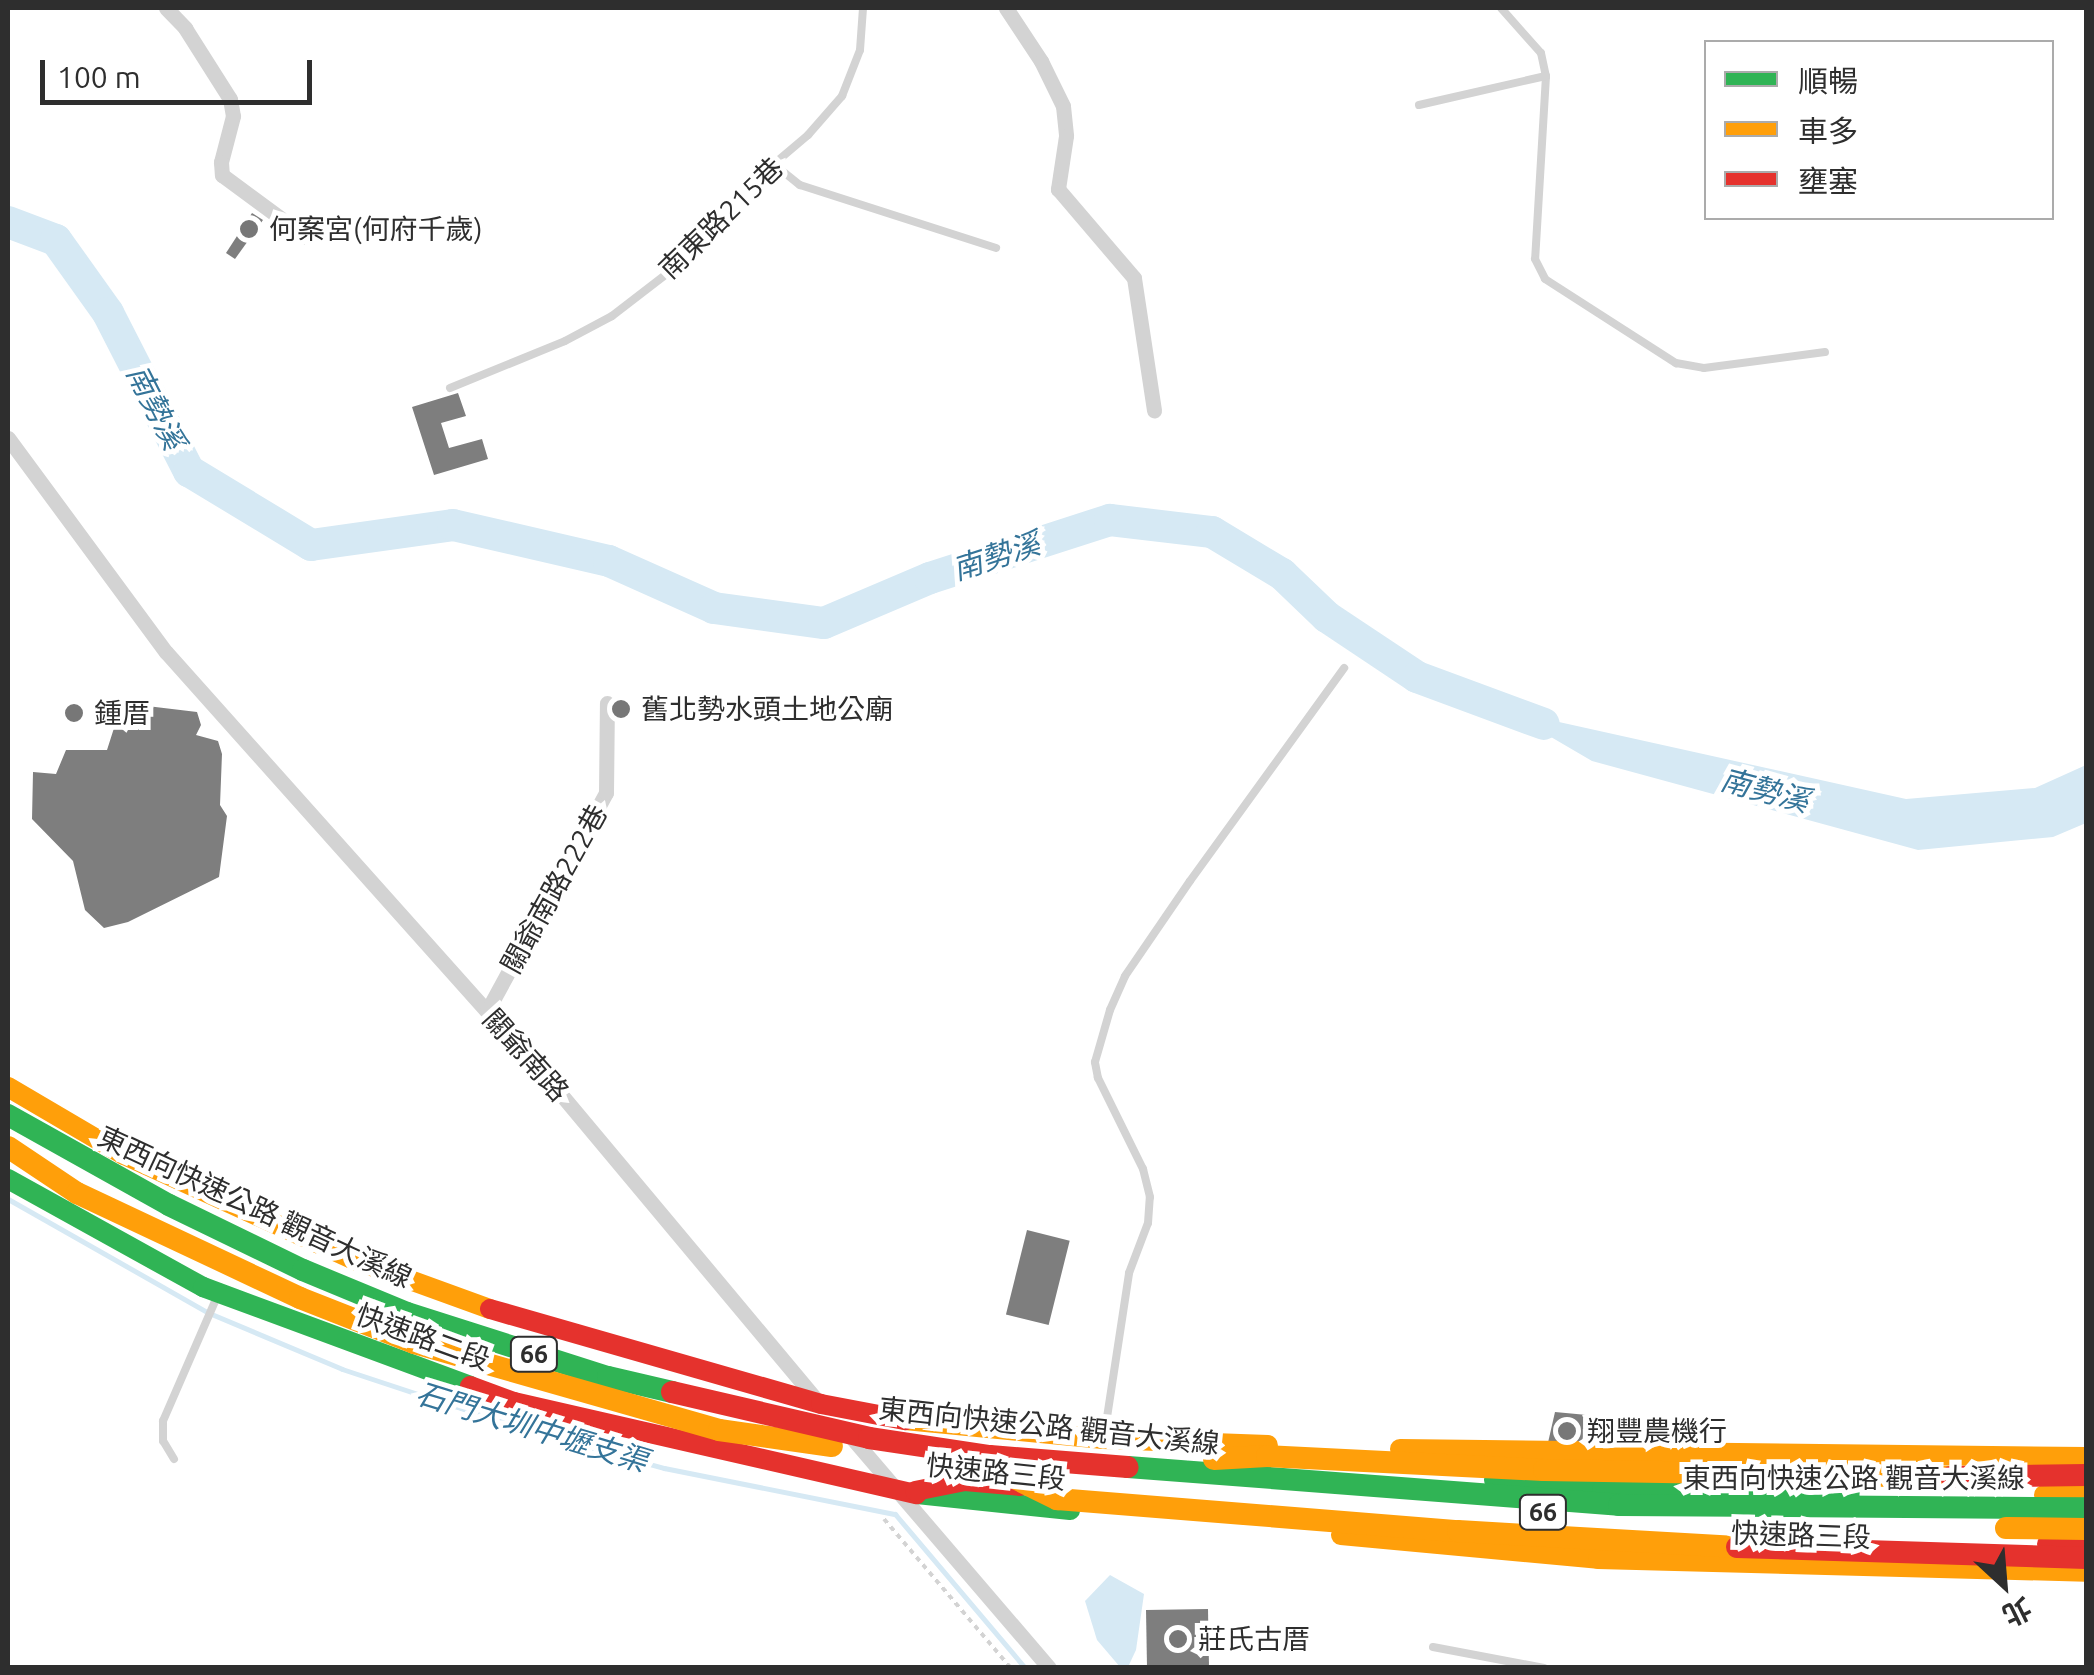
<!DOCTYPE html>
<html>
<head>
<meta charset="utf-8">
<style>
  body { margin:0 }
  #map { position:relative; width:2094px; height:1675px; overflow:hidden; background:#fff; font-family:Ubuntu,"Noto Sans TC",sans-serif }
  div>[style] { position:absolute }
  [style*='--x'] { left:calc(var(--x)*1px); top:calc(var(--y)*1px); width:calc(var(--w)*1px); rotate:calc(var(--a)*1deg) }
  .water>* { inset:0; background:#d6e9f4 }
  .stream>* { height:5px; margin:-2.5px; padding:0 2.5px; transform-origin:2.5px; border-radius:2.5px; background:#d6e9f4 }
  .river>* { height:32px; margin:-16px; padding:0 16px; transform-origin:16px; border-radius:16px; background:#d6e9f4 }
  .building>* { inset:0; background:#7e7e7e; transform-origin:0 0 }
  .path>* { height:4px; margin-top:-2px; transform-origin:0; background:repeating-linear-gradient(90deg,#d3d3d3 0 5px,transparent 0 10px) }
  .lane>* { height:8px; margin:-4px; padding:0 4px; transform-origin:4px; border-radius:4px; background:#d3d3d3 }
  .street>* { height:15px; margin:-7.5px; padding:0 7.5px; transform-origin:7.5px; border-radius:7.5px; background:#d3d3d3 }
  .fast>* { height:20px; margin:-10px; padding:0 10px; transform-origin:10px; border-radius:10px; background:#30b455 }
  .slow>* { height:20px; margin:-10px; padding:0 10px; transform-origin:10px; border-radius:10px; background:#ff9f0a }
  .jam>* { height:20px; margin:-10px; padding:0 10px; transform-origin:10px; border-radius:10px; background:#e5322d }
  .fast-bridge>* { height:22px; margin:-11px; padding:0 11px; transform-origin:11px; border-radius:11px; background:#30b455 }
  .slow-bridge>* { height:22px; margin:-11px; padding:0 11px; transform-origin:11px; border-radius:11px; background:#ff9f0a }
  .jam-bridge>* { height:22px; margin:-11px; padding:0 11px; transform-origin:11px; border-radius:11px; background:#e5322d }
  .dots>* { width:28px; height:28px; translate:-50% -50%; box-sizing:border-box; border:5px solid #fff; border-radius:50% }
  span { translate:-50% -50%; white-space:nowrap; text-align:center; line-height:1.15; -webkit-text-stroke:10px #fff; paint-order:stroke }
  .shield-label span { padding:2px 8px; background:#fff; border:2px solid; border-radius:8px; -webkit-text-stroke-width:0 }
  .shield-label { font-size:25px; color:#2e2e2e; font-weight:700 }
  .street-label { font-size:28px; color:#2e2e2e }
  .poi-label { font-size:28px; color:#2e2e2e }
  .left { translate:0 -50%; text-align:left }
  .water-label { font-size:30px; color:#347499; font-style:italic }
  .frame { position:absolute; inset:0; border:10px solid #2e2e2e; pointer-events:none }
  .legend { position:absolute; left:1704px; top:40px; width:350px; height:180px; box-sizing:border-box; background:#fff; border:2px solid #ababab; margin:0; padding:12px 18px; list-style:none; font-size:30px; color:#2e2e2e }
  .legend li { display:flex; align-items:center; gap:20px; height:50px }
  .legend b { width:50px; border:2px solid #ababab }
  .north { position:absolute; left:1954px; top:1535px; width:100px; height:100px; -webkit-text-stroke:8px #fff; paint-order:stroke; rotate:154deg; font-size:28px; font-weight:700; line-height:40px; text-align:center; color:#2e2e2e }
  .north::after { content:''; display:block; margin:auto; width:35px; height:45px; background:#2e2e2e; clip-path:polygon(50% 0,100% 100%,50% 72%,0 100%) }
  .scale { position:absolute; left:40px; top:60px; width:272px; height:45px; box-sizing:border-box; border:5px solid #2e2e2e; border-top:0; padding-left:12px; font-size:30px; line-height:35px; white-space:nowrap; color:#2e2e2e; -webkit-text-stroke:8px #fff; paint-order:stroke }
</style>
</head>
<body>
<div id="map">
  <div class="water">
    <div style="clip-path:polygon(1505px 710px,1906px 799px,2035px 788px,2086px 765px,2086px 823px,2053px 837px,1918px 850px,1592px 761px)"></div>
    <div style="clip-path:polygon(1110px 1575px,1144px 1594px,1136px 1650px,1128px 1667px,1120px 1667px,1097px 1640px,1085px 1601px)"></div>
  </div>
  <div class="stream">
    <div style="--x:8;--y:1199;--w:231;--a:29.6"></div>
    <div style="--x:209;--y:1313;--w:144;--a:22.8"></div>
    <div style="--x:342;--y:1369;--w:207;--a:18.3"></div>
    <div style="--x:539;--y:1434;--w:130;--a:15.2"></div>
    <div style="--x:664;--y:1468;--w:236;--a:11.3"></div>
    <div style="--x:895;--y:1514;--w:202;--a:49.8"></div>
  </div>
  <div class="river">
    <div style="--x:8;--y:222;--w:51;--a:20.6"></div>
    <div style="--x:56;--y:240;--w:90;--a:54.5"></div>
    <div style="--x:108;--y:313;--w:178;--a:62.9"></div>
    <div style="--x:189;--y:471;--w:143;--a:31.2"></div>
    <div style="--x:311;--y:545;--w:143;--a:-8"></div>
    <div style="--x:453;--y:525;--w:160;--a:13"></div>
    <div style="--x:609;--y:561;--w:115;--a:24.1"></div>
    <div style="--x:714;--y:608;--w:111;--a:7.8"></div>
    <div style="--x:824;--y:623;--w:115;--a:-23"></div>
    <div style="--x:930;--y:578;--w:189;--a:-17.9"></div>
    <div style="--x:1110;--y:520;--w:103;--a:6.7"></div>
    <div style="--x:1212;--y:532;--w:82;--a:31"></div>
    <div style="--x:1282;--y:574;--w:62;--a:43.7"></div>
    <div style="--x:1327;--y:617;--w:108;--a:33.7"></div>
    <div style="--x:1417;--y:677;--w:135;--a:20.3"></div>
  </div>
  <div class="building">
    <div style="clip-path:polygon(252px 213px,263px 220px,235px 259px,226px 253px)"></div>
    <div style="clip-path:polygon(458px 393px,466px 416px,441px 423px,449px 448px,482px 439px,488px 459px,434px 475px,412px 407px)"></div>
    <div style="clip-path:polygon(122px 703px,197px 712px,201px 725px,196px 735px,218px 741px,222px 754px,220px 805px,227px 816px,219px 877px,128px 922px,104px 928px,85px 910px,73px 861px,32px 819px,33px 772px,56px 774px,66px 750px,107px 750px)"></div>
    <div style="left:1027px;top:1230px;width:44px;height:87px;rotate:14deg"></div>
    <div style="clip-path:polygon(1555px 1412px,1587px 1415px,1581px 1448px,1547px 1447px)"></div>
    <div style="left:1208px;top:1609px;width:59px;height:62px;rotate:89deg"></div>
  </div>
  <div class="path">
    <div style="--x:884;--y:1519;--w:196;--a:49.6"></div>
  </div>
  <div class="lane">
    <div style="--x:1501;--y:8;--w:60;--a:48.4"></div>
    <div style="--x:1541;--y:53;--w:24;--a:78"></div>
    <div style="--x:1546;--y:76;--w:183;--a:93.4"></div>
    <div style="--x:1535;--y:259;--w:22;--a:63"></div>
    <div style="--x:1545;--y:279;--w:156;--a:32.7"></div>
    <div style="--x:1676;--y:363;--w:28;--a:10"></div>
    <div style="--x:1704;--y:368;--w:122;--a:-7.5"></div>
    <div style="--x:1419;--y:105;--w:130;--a:-12.9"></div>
    <div style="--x:775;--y:165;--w:32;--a:39"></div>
    <div style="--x:800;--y:185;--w:206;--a:17.8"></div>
    <div style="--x:450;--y:388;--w:124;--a:-22.2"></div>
    <div style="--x:565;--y:341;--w:53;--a:-28"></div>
    <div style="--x:612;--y:316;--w:93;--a:-37.6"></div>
    <div style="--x:686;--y:259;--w:88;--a:-50.5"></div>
    <div style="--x:742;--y:191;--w:87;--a:-40.3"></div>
    <div style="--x:808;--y:135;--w:52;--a:-48.9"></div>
    <div style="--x:842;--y:96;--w:49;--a:-68.6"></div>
    <div style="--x:860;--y:50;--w:42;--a:-85.9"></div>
    <div style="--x:1104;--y:1437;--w:166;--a:-81.3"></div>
    <div style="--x:1129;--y:1273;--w:53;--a:-69.2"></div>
    <div style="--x:1148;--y:1223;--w:26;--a:-86"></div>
    <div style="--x:1150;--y:1197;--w:29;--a:-104"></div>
    <div style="--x:1143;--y:1169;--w:102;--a:-116.3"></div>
    <div style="--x:1098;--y:1078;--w:16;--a:-101"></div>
    <div style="--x:1095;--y:1062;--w:54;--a:-73.9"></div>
    <div style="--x:1110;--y:1010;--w:37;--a:-66"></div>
    <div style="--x:1125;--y:976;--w:115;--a:-55.6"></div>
    <div style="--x:1190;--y:881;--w:263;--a:-54.1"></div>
    <div style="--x:174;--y:1459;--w:21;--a:-121"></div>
    <div style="--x:163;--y:1441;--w:20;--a:-90"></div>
    <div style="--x:163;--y:1421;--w:135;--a:-66.5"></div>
    <div style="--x:1433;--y:1647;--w:113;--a:10.7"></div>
  </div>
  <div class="street">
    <div style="--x:166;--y:8;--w:28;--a:46"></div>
    <div style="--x:185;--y:28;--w:84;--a:57.6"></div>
    <div style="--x:230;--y:99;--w:17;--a:80"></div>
    <div style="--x:233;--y:116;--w:48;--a:104.6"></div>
    <div style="--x:221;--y:162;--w:13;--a:86"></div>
    <div style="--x:222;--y:175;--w:104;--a:36.4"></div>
    <div style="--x:1006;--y:8;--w:64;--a:56.6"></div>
    <div style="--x:1041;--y:61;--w:50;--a:63.9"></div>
    <div style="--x:1063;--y:106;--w:30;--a:84"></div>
    <div style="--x:1066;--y:136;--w:54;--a:98.6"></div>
    <div style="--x:1058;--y:189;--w:117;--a:49.5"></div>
    <div style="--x:1134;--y:278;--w:134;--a:81.4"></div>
    <div style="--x:8;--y:438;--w:266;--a:53.6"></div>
    <div style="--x:166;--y:652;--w:590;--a:48.23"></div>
    <div style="--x:559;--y:1092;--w:407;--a:50.1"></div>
    <div style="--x:487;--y:1011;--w:248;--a:-61.4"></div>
    <div style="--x:606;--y:793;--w:90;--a:-89.4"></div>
    <div style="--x:853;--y:1439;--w:301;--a:49.4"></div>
  </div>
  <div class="fast">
    <div style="--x:8;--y:1179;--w:223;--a:29"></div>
    <div style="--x:203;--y:1287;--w:285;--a:20.3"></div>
    <div style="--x:1494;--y:1480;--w:108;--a:5.3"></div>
    <div style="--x:1602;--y:1490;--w:248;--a:0.7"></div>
    <div style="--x:917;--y:1494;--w:154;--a:6"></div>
  </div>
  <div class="slow">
    <div style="--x:8;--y:1087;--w:134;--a:30.4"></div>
    <div style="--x:124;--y:1155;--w:251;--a:24.5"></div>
    <div style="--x:352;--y:1259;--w:147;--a:19.9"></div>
    <div style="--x:905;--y:1420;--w:199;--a:5.5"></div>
    <div style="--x:1103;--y:1439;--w:165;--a:2.1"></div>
    <div style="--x:1400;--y:1449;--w:686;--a:0.67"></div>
    <div style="--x:2044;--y:1495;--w:42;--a:-1.4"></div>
    <div style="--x:1341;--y:1535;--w:258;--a:5.3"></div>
    <div style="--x:1598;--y:1559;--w:488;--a:1.5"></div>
  </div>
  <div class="jam">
    <div style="--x:490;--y:1309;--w:344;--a:16"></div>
    <div style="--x:821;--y:1404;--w:86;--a:10.8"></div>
    <div style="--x:470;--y:1386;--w:47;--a:20"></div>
    <div style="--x:514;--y:1402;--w:413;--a:12.9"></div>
    <div style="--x:915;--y:1491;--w:51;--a:-11.3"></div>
    <div style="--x:965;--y:1481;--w:55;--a:5.2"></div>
    <div style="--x:2047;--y:1544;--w:39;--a:0"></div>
  </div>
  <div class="fast-bridge">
    <div style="--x:8;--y:1115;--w:184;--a:29.2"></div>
    <div style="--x:169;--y:1205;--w:149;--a:25.9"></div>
    <div style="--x:303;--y:1270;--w:113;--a:22.5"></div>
    <div style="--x:407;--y:1313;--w:211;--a:17.7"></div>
    <div style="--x:608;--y:1377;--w:66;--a:13.2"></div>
    <div style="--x:1128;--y:1467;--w:492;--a:4.4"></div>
    <div style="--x:1619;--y:1505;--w:467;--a:0.4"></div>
  </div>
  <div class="slow-bridge">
    <div style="--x:8;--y:1147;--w:83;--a:33.7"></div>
    <div style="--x:77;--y:1193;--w:246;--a:25.2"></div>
    <div style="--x:300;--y:1298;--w:123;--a:21.5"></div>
    <div style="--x:414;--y:1343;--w:317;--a:15.9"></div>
    <div style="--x:719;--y:1430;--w:114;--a:8.1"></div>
    <div style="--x:1214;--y:1459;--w:53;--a:-3.2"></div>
    <div style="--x:1267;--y:1456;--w:277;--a:2.9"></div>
    <div style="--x:1544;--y:1470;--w:407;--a:1"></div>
    <div style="--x:1000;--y:1471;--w:64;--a:26.2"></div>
    <div style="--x:1057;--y:1499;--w:402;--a:4.6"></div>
    <div style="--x:1458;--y:1531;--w:279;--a:3.3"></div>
    <div style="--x:2006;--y:1528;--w:80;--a:0.7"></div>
  </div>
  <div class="jam-bridge">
    <div style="--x:672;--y:1392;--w:202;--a:13.1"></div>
    <div style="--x:869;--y:1438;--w:122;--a:8.5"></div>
    <div style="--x:990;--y:1456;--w:138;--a:4.6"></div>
    <div style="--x:1951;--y:1477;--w:135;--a:-0.8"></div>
    <div style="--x:1737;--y:1547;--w:349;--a:1.8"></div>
  </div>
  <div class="dots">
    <div style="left:249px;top:229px;background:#777"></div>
    <div style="left:621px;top:709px;background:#777"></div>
    <div style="left:74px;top:713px;background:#777"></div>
    <div style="left:1567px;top:1431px;background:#777"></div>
    <div style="left:1178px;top:1639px;background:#777"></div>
  </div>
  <div class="shield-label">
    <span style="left:534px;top:1354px">66</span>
    <span style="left:1543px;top:1512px">66</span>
  </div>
  <div class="street-label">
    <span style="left:721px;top:218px;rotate:-44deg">南東路215巷</span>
    <span style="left:554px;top:889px;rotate:-61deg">關爺南路222巷</span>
    <span style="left:526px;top:1055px;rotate:48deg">關爺南路</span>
    <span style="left:255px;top:1207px;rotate:25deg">東西向快速公路 觀音大溪線</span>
    <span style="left:423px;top:1337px;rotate:20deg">快速路二段</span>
    <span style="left:1049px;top:1426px;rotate:6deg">東西向快速公路 觀音大溪線</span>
    <span style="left:996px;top:1472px;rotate:6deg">快速路三段</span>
    <span style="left:1854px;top:1478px">東西向快速公路 觀音大溪線</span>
    <span style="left:1801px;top:1535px;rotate:2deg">快速路三段</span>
  </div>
  <div class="poi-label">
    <span class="left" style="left:269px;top:229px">何案宮(何府千歲)</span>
    <span class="left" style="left:641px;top:709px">舊北勢水頭土地公廟</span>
    <span class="left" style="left:94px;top:713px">鍾厝</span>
    <span class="left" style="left:1587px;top:1431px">翔豐農機行</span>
    <span class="left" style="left:1198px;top:1639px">莊氏古厝</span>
  </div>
  <div class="water-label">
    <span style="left:156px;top:407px;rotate:63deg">南勢溪</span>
    <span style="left:996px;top:556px;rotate:-18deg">南勢溪</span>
    <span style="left:1765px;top:790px;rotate:15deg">南勢溪</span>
    <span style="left:532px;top:1427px;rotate:17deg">石門大圳中壢支渠</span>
  </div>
  <div class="frame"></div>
  <ul class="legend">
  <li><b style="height:12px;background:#30b455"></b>順暢</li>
  <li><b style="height:12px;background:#ff9f0a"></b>車多</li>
  <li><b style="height:12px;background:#e5322d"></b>壅塞</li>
  </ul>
  <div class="north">北</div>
  <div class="scale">100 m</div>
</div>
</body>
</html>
